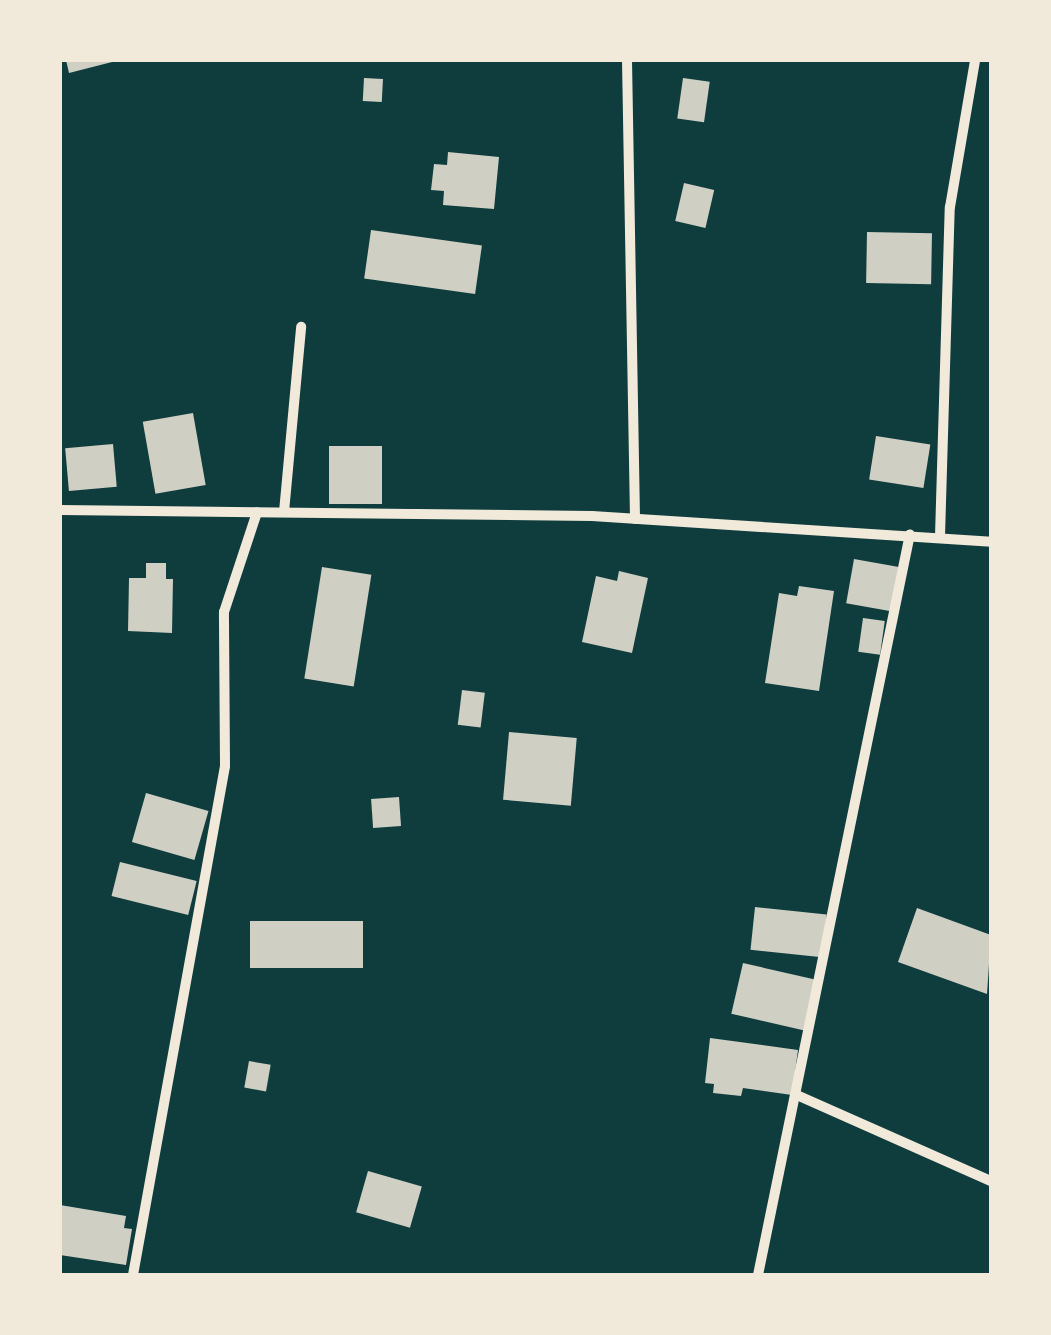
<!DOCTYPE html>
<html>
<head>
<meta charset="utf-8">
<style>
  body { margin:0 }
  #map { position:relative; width:1051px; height:1335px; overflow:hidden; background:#0f3d3e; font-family:"Golos Text",sans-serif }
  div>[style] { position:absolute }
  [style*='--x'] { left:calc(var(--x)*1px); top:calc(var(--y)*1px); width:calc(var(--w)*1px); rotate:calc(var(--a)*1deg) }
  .building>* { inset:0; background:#cfcfc3; transform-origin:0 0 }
  .minor>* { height:10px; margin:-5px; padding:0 5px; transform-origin:5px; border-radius:5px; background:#f1e9da }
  span { translate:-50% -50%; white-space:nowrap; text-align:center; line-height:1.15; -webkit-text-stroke:9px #f1e9da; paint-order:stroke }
  .frame { position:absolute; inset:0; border:62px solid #f1e9da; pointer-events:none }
</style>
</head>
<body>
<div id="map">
  <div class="building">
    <div style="clip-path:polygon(66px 60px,115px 60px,116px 61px,69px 73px)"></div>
    <div style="left:364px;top:78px;width:19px;height:23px;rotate:3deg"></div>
    <div style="left:683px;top:78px;width:27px;height:41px;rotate:8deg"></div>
    <div style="clip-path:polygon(448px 152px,499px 157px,494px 209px,443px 205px,444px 191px,431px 190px,434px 164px,447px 165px)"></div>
    <div style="left:684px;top:183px;width:31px;height:39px;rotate:13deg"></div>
    <div style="left:371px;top:230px;width:112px;height:49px;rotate:8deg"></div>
    <div style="left:867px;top:232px;width:65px;height:51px;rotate:1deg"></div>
    <div style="left:193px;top:413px;width:73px;height:51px;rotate:80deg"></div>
    <div style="left:876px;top:436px;width:55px;height:44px;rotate:9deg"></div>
    <div style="left:113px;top:444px;width:43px;height:48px;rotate:85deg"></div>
    <div style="left:382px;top:446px;width:58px;height:53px;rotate:90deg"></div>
    <div style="left:854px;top:559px;width:47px;height:45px;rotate:10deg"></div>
    <div style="clip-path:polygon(146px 563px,166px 563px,166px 579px,173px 579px,172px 633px,128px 631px,129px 578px,146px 578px)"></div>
    <div style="left:322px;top:567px;width:50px;height:113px;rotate:9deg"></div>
    <div style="clip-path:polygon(619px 571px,648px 578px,632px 653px,582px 642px,596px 576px,617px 581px)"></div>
    <div style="clip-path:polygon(799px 586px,834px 591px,819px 691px,765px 683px,779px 593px,797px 596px)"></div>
    <div style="left:863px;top:618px;width:22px;height:34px;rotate:8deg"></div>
    <div style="left:462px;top:690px;width:23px;height:35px;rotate:7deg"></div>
    <div style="left:509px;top:732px;width:68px;height:68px;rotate:5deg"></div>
    <div style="left:146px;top:793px;width:65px;height:51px;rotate:16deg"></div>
    <div style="left:399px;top:797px;width:29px;height:28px;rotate:86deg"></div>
    <div style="left:120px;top:862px;width:79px;height:35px;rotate:14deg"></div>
    <div style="left:755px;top:907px;width:72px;height:43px;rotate:6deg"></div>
    <div style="clip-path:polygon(917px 908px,991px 935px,987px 994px,898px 962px)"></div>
    <div style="left:250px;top:921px;width:113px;height:47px"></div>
    <div style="left:743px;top:963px;width:75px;height:52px;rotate:13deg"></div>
    <div style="clip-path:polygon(710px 1038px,798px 1050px,792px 1095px,743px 1088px,741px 1096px,713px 1093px,714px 1084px,705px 1083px)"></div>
    <div style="left:249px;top:1061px;width:22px;height:27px;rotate:10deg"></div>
    <div style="left:368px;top:1171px;width:56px;height:43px;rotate:16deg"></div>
    <div style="clip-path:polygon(60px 1205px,126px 1216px,124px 1228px,132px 1229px,126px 1265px,60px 1255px)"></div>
  </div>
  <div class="minor">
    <div style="--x:627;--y:60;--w:459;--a:89"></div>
    <div style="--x:60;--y:510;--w:532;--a:0.65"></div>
    <div style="--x:592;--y:516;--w:400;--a:3.7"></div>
    <div style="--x:284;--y:512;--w:186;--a:-84.7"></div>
    <div style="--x:940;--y:536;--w:329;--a:-88.3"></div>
    <div style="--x:950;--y:207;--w:149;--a:-80.3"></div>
    <div style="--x:799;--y:1096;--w:210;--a:23.9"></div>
    <div style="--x:133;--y:1275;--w:517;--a:-79.75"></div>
    <div style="--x:225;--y:766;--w:154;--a:-90.4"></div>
    <div style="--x:224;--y:612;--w:105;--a:-71.7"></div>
    <div style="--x:758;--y:1275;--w:756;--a:-78.41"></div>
  </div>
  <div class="frame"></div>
</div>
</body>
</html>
